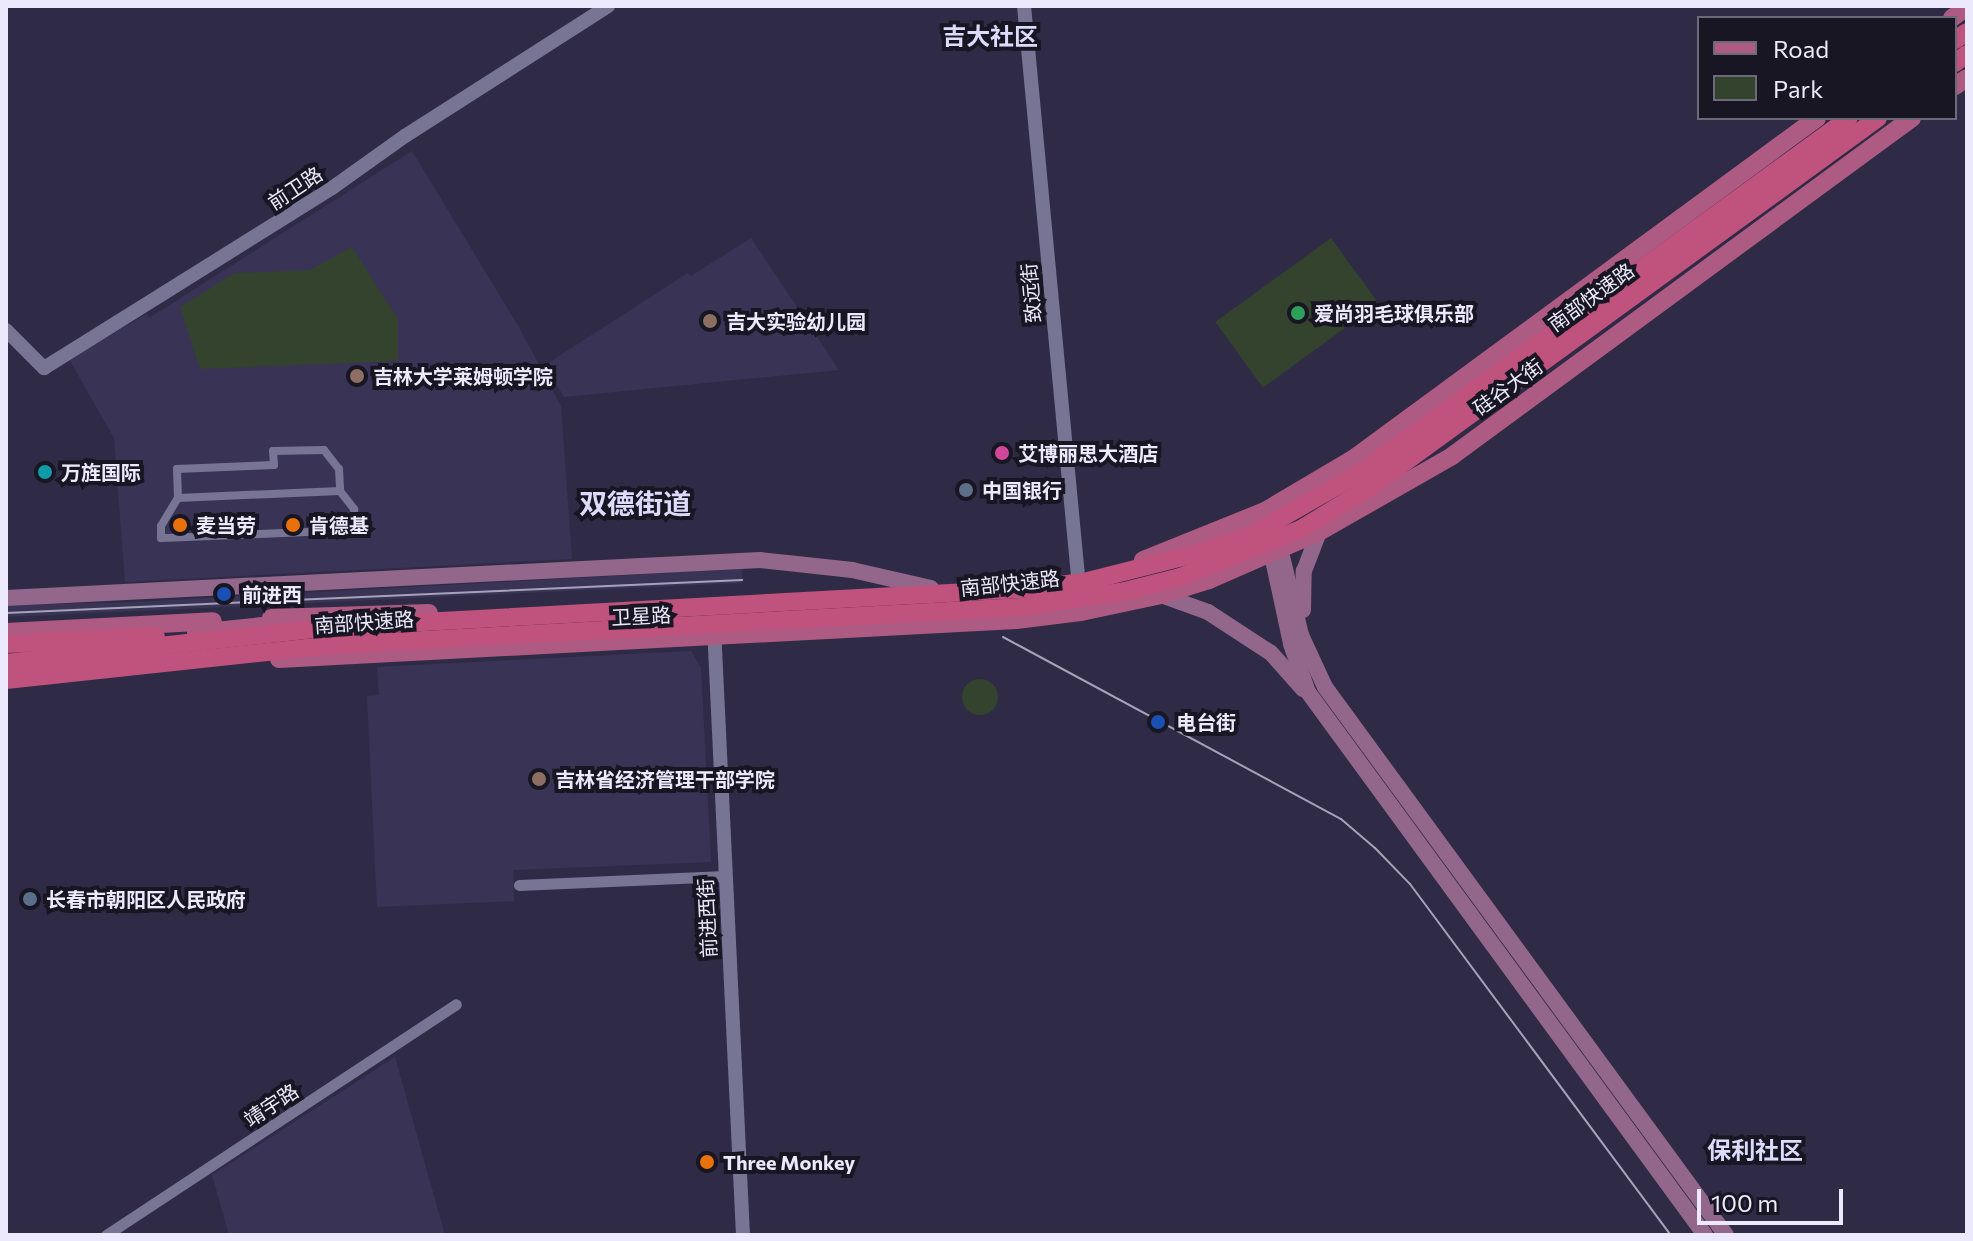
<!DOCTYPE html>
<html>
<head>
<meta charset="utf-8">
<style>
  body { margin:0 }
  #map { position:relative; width:1973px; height:1241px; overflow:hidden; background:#2f2b46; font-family:Commissioner,"Noto Sans SC",sans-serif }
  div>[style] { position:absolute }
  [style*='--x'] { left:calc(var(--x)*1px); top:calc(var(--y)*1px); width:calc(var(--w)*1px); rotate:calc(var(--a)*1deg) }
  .built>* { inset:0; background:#393456 }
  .green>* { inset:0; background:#33432d; transform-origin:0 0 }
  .round { border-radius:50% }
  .pedestrian>* { height:8px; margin:-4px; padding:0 4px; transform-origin:4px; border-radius:4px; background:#787493 }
  .minor>* { height:11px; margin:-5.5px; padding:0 5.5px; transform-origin:5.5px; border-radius:5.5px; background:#787493 }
  .tertiary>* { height:14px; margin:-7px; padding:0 7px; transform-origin:7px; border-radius:7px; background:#787493 }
  .secondary>* { height:16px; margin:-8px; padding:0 8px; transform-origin:8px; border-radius:8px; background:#93678b }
  .primary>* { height:18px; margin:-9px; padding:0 9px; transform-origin:9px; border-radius:9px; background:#ae5b83 }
  .trunk>* { height:18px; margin:-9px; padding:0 9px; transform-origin:9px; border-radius:9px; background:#c0527e }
  .tram>* { height:2px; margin:-1px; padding:0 1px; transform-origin:1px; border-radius:1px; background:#a5a3b8 }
  .dots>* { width:22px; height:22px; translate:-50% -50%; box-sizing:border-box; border:4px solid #181622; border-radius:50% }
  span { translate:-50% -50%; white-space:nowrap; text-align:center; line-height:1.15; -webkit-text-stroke:8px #181622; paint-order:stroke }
  .street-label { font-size:20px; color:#ebe9fb }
  .poi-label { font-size:20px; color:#ebe9fb; font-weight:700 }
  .left { translate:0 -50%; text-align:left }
  .quarter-label { font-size:24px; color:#dddafc; font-weight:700 }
  .district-label { font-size:28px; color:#dddafc; font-weight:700 }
  .frame { position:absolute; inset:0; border:8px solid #ebe9fb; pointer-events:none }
  .legend { position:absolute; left:1697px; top:16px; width:260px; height:104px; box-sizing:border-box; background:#181622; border:2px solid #6c6a79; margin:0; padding:10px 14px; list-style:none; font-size:24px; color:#ebe9fb }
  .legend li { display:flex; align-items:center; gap:16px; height:40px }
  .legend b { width:40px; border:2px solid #6c6a79 }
  .scale { position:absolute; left:1697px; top:1189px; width:146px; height:36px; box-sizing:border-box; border:4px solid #ebe9fb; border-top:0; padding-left:10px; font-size:24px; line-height:28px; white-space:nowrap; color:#ebe9fb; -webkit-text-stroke:6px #181622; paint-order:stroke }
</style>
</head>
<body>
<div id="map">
  <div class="built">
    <div style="clip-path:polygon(412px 151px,520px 329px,561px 406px,572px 559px,125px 582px,114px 438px,69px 359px,147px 314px,149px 318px)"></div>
    <div style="clip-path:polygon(751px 238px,839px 370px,564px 397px,545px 365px,688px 273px,691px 276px)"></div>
    <div style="clip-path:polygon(742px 569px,742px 583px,6px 617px,6px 605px,135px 602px)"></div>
    <div style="clip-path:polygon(691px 651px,701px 668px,711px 862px,513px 870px,514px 901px,377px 907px,367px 696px,379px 695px,377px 667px)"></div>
    <div style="clip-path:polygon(395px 1057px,445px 1235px,229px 1235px,212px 1175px)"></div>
  </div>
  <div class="green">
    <div style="left:1331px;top:238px;width:81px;height:143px;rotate:54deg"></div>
    <div style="clip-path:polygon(352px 247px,398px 319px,398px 361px,200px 369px,180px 307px,235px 273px,310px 270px)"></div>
    <div class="round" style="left:962px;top:679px;width:36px;height:36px"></div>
  </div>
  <div class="pedestrian">
    <div style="--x:340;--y:491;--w:23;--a:52"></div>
    <div style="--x:354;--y:509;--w:21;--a:87"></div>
    <div style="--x:355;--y:530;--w:194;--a:177.6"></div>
    <div style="--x:161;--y:538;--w:12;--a:-90"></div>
    <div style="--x:161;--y:526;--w:33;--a:-59"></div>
    <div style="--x:178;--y:498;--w:162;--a:-2.5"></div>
    <div style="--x:178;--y:498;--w:29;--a:-92"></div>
    <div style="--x:177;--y:469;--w:97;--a:-2.4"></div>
    <div style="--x:274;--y:465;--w:14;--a:-94"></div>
    <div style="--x:273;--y:451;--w:51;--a:-1.1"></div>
    <div style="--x:324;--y:450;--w:24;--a:52"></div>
    <div style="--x:339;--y:469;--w:22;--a:87"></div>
  </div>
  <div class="minor">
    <div style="--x:519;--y:885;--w:206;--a:-2.5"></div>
    <div style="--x:106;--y:1235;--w:419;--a:-33.4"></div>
  </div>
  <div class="tertiary">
    <div style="--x:1024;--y:6;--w:573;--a:84.59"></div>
    <div style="--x:6;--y:330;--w:54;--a:45"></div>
    <div style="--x:44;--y:368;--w:340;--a:-32"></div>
    <div style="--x:332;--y:188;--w:90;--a:-35.5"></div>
    <div style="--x:405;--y:136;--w:241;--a:-32.6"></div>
    <div style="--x:714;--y:627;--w:609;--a:87.27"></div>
  </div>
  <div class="secondary">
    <div style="--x:1278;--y:540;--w:98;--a:76.4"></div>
    <div style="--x:1301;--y:635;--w:57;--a:65.2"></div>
    <div style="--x:1325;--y:687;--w:679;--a:53.81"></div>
    <div style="--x:1269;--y:541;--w:105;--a:77.9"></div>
    <div style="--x:1291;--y:644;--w:51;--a:70.5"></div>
    <div style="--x:1308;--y:692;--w:673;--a:53.83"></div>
    <div style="--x:1161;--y:595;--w:50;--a:19.9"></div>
    <div style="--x:1208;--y:612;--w:75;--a:33.1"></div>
    <div style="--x:1271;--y:653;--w:48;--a:48.4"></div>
    <div style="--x:6;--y:598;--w:755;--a:-2.89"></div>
    <div style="--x:760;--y:560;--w:93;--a:6.2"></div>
    <div style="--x:852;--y:570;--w:81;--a:12.8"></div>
    <div style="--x:1303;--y:610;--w:39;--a:-89"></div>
    <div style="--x:1304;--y:571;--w:42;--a:-69"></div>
  </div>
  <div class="primary">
    <div style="--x:1952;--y:18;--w:19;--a:-36"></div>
    <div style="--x:1955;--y:86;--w:14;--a:-34"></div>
    <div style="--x:1143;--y:560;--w:131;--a:-21.9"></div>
    <div style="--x:1265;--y:511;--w:102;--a:-30.6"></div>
    <div style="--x:1353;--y:459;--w:576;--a:-36.31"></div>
    <div style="--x:271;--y:618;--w:158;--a:-1.8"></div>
    <div style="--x:6;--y:632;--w:207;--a:-3"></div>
    <div style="--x:196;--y:633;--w:85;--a:-6"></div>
    <div style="--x:279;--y:659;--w:738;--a:-3.03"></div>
    <div style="--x:1016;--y:620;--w:65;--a:-7"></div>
    <div style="--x:1081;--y:612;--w:82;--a:-12"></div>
    <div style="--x:1161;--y:595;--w:50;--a:-17.4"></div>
    <div style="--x:1209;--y:580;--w:120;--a:-23.6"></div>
    <div style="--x:1319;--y:532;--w:153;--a:-29.7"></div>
    <div style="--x:1452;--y:456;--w:571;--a:-36.31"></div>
  </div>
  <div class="trunk">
    <div style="--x:1955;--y:40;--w:14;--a:-34"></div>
    <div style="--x:1955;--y:63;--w:15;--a:-37"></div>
    <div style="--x:6;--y:644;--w:150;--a:-3.1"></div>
    <div style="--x:6;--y:663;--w:327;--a:-6.3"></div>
    <div style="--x:331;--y:627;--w:691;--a:-3.15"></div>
    <div style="--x:1021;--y:589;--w:63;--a:-6.3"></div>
    <div style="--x:1084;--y:582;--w:114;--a:-14.2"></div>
    <div style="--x:1195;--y:554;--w:61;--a:-19"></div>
    <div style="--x:1253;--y:534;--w:129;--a:-29.7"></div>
    <div style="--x:1365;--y:470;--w:598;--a:-36.03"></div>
    <div style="--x:6;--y:680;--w:328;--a:-6.1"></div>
    <div style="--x:332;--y:645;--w:692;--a:-3.15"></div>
    <div style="--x:1023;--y:607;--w:103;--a:-8.9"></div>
    <div style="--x:1125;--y:591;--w:57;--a:-14.3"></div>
    <div style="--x:1180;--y:577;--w:130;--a:-21.6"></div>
    <div style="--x:1301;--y:529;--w:87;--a:-31.3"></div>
    <div style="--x:1375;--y:484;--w:622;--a:-36.04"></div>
  </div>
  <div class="tram">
    <div style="--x:6;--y:613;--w:737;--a:-2.57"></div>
    <div style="--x:1003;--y:637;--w:384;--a:28.3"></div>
    <div style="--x:1341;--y:819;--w:45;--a:40.5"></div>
    <div style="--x:1375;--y:848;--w:50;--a:45.8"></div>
    <div style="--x:1410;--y:884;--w:437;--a:53.4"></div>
  </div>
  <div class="dots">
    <div style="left:1298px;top:313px;background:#2e9e5b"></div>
    <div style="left:710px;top:321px;background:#8d6e63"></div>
    <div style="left:357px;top:376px;background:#8d6e63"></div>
    <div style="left:1002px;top:453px;background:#d1479c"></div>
    <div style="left:45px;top:472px;background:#0f9aa8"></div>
    <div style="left:966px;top:490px;background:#5c6f8a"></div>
    <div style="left:180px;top:525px;background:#e8710a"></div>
    <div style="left:293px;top:525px;background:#e8710a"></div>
    <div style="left:224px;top:594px;background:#1a4fb4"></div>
    <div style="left:1158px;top:722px;background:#1a4fb4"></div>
    <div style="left:539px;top:779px;background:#8d6e63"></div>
    <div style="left:30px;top:899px;background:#5c6f8a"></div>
    <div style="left:707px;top:1162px;background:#e8710a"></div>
  </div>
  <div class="street-label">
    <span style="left:295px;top:188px;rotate:-33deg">前卫路</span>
    <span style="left:1031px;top:293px;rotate:-95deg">致远街</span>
    <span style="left:1591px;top:297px;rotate:-36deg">南部快速路</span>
    <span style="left:1508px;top:387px;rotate:-36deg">硅谷大街</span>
    <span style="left:1010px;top:583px;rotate:-6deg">南部快速路</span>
    <span style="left:641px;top:616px;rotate:-3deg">卫星路</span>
    <span style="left:364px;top:622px;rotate:-4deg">南部快速路</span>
    <span style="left:707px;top:918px;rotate:-93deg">前进西街</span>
    <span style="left:271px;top:1105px;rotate:-33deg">靖宇路</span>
  </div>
  <div class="poi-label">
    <span class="left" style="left:1314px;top:313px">爱尚羽毛球俱乐部</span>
    <span class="left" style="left:726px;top:321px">吉大实验幼儿园</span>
    <span class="left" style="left:373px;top:376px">吉林大学莱姆顿学院</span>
    <span class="left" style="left:1018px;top:453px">艾博丽思大酒店</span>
    <span class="left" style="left:61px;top:472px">万旌国际</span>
    <span class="left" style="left:982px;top:490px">中国银行</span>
    <span class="left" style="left:196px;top:525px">麦当劳</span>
    <span class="left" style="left:309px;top:525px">肯德基</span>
    <span class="left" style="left:242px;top:594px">前进西</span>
    <span class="left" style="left:1176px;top:722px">电台街</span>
    <span class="left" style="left:555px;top:779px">吉林省经济管理干部学院</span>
    <span class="left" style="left:46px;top:899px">长春市朝阳区人民政府</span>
    <span class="left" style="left:723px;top:1162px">Three Monkey</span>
  </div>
  <div class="quarter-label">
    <span style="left:990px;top:36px">吉大社区</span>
    <span style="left:1755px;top:1150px">保利社区</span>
  </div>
  <div class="district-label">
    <span style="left:635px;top:503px">双德街道</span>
  </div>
  <div class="frame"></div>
  <ul class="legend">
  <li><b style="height:10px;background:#ae5b83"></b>Road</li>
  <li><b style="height:22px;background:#33432d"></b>Park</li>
  </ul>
  <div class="scale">100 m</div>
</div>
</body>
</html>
